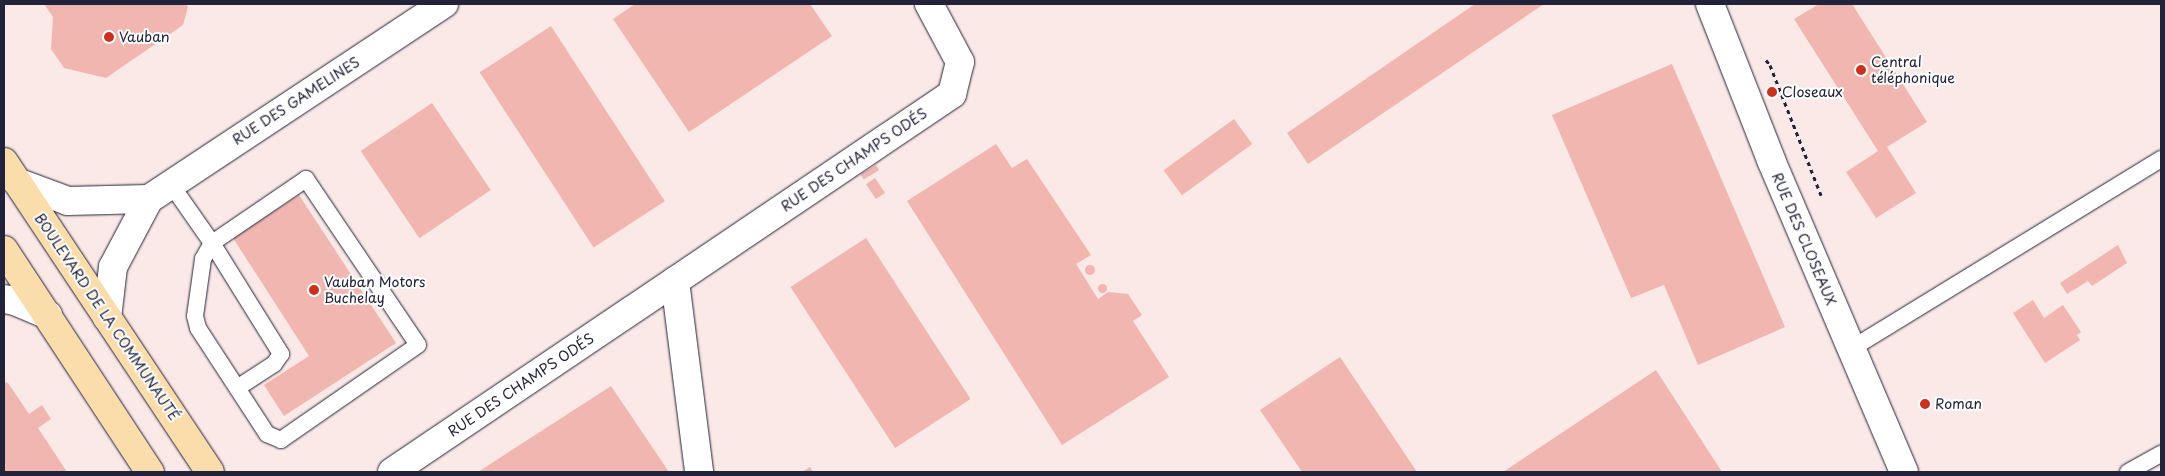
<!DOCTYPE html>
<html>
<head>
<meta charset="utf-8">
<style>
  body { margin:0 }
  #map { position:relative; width:2165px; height:476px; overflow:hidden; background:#fff; font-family:"Playpen Sans",sans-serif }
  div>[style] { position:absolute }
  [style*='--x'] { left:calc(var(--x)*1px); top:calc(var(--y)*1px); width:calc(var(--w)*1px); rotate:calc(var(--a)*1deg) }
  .built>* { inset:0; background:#fbe9e7; transform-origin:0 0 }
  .building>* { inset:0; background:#f1b6af; transform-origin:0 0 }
  .round { border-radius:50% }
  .path>* { height:3px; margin-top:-1.5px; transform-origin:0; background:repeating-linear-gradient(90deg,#22223b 0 4px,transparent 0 8px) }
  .roads { filter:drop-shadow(0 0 1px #22223b) drop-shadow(0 0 1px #22223b) }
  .lane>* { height:16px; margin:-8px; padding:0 8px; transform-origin:8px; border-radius:8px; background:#fff }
  .street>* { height:28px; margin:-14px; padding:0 14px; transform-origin:14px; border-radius:14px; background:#fff }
  .primary>* { height:28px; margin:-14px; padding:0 14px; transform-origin:14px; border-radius:14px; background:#fbddab }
  .dots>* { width:14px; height:14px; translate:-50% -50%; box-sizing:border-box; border:2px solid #fff; border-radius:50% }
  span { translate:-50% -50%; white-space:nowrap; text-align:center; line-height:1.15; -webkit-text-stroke:4px #fff; paint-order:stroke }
  .poi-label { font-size:14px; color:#22223b }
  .left { translate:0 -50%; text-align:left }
  .street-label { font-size:14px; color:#22223b }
  .frame { position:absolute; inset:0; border:5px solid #22223b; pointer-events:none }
</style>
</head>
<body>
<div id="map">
  <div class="built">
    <div style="left:4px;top:4px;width:2157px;height:468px"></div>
  </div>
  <div class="building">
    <div style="clip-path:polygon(44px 4px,186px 4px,188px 7px,183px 25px,106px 78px,64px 68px,51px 49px,53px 17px)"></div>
    <div style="clip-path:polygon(635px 4px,810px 4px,832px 36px,689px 132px,613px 19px)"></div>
    <div style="clip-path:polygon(1475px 4px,1544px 4px,1308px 164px,1287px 133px)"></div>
    <div style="clip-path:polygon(1819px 4px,1852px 4px,1927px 122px,1887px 147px,1916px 193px,1876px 218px,1846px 172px,1878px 151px,1794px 19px)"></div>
    <div style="left:551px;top:26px;width:209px;height:85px;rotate:57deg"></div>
    <div style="clip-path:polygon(1672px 64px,1785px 327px,1698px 365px,1664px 285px,1631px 298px,1552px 115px)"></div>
    <div style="left:432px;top:103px;width:105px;height:86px;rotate:56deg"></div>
    <div style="left:1234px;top:119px;width:31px;height:87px;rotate:54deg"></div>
    <div style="clip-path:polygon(996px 144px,1012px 168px,1027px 159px,1091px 255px,1076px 264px,1098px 299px,1108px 292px,1128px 294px,1142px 315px,1133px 321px,1169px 377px,1062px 445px,907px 201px)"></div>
    <div style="left:876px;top:165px;width:6px;height:18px;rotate:59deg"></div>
    <div style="left:875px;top:178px;width:18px;height:11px;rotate:56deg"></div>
    <div style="clip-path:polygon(299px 195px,396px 343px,284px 416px,264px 385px,309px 356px,233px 238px)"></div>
    <div style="left:866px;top:238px;width:192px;height:90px;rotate:57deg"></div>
    <div style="clip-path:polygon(2118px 245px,2127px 263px,2092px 286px,2088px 281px,2067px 294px,2060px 283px)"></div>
    <div class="round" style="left:1085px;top:265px;width:10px;height:10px"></div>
    <div class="round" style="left:1097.5px;top:283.5px;width:9px;height:9px"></div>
    <div style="clip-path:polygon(2033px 300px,2044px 318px,2063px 305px,2081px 332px,2077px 335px,2080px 340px,2045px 363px,2013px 313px)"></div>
    <div style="clip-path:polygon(1340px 357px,1417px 472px,1302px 472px,1260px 410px)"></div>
    <div style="clip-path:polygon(1656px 370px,1722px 472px,1503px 472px)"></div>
    <div style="clip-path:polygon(4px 382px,8px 383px,29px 414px,42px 405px,51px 419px,38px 428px,67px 472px,4px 472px)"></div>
    <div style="clip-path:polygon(611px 386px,669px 472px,478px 472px)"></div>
    <div style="left:1927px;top:398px;width:9px;height:9px;rotate:63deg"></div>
    <div style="clip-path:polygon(810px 467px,813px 472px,802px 472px)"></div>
  </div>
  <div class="path">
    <div style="--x:1766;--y:60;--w:6;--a:51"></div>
    <div style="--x:1770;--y:65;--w:140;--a:68.6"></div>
  </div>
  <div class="roads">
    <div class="lane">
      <div style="--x:170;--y:183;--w:73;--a:55"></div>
      <div style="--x:212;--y:243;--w:114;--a:-34.2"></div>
      <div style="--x:306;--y:179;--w:200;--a:56"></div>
      <div style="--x:418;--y:345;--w:167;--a:145.3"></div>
      <div style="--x:281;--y:440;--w:15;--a:-157"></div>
      <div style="--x:267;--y:434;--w:126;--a:-123.1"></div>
      <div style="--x:198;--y:328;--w:12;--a:-104"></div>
      <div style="--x:195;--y:316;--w:58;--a:-82"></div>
      <div style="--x:203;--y:259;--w:18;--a:-61"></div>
      <div style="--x:212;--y:243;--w:131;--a:58.1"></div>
      <div style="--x:281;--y:354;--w:12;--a:125"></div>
      <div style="--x:274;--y:364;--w:44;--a:147"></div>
      <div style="--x:1851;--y:349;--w:364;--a:-31.5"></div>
      <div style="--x:2128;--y:472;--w:38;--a:-29"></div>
    </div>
    <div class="street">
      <div style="--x:1710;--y:4;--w:168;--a:68.6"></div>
      <div style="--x:1771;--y:160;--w:339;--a:66.9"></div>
      <div style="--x:17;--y:182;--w:54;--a:20.4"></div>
      <div style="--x:68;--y:201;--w:81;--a:-1.4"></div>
      <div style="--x:149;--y:199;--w:77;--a:117.9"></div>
      <div style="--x:113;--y:267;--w:51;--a:96.7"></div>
      <div style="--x:149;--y:199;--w:354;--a:-33.5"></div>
      <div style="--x:675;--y:281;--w:193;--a:82.8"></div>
      <div style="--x:4;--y:299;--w:11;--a:10"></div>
      <div style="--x:15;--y:301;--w:36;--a:23"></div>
      <div style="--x:392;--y:472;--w:676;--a:-34.02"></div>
      <div style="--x:952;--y:94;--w:33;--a:-76"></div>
      <div style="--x:960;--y:62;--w:66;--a:-118.1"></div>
    </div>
    <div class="primary">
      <div style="--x:4;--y:162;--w:372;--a:56.4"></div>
      <div style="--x:4;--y:250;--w:266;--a:56.7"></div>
    </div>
  </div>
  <div class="dots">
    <div style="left:109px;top:37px;background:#c8321e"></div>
    <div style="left:1861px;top:70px;background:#c8321e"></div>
    <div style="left:1772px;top:92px;background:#c8321e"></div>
    <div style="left:314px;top:290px;background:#c8321e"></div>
    <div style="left:1925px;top:404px;background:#c8321e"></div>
  </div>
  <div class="poi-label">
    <span class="left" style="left:119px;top:37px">Vauban</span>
    <span class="left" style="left:1871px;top:70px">Central<br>téléphonique</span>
    <span class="left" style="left:1782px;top:92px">Closeaux</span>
    <span class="left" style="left:324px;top:290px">Vauban Motors<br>Buchelay</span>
    <span class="left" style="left:1935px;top:404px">Roman</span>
  </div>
  <div class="street-label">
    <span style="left:296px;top:101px;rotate:-33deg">RUE DES GAMELINES</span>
    <span style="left:854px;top:160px;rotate:-34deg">RUE DES CHAMPS ODÉS</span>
    <span style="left:1804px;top:239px;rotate:67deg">RUE DES CLOSEAUX</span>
    <span style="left:107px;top:317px;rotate:56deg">BOULEVARD DE LA COMMUNAUTÉ</span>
    <span style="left:521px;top:385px;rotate:-34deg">RUE DES CHAMPS ODÉS</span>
  </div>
  <div class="frame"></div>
</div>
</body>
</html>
